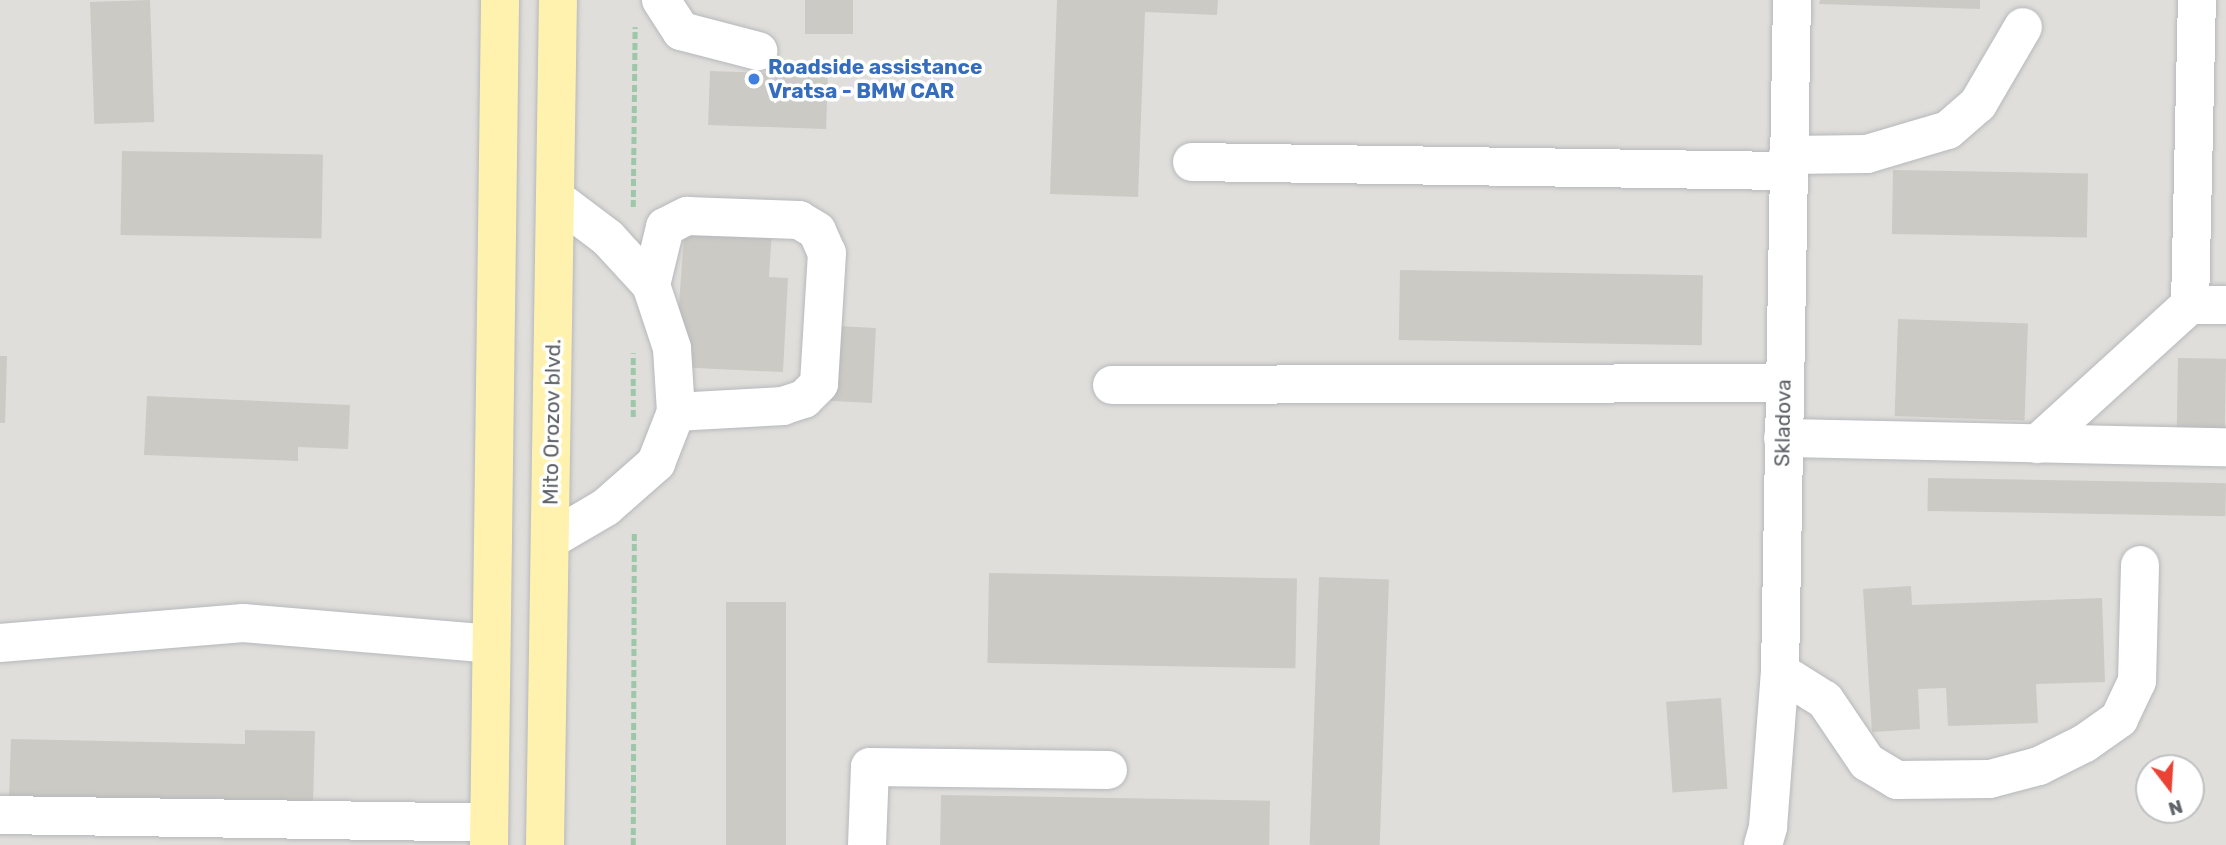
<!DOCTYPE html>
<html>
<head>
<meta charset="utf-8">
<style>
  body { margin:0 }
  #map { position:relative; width:2226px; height:845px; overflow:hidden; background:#f1efe8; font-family:Rubik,sans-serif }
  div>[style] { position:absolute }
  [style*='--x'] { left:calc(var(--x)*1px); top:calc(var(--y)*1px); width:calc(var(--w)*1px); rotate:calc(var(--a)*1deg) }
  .industrial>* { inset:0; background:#e0deda }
  .building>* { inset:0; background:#cccac5; transform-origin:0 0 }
  .path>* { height:4.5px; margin-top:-2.25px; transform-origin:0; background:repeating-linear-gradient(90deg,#9cc7a9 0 7px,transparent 0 10.5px) }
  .roads { filter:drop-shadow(0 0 2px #b5b8bc) drop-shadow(0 0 2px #b5b8bc) }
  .minor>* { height:38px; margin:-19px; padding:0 19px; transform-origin:19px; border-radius:19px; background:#fff }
  .major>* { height:38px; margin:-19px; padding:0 19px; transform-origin:19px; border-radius:19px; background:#fff2af }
  .dots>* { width:19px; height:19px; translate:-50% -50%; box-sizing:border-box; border:4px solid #fff; border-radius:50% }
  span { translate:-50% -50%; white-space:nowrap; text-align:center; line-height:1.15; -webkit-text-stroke:7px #fff; paint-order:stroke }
  .shop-label { font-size:21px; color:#366cbe; font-weight:700 }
  .left { translate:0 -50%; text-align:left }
  .street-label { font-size:21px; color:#5f6368 }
  .north { position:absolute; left:2135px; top:754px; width:70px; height:70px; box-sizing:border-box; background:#fff; border:2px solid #bfc1c3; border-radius:50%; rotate:163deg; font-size:19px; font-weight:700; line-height:28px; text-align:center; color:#5f6368 }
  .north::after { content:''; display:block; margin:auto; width:24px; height:32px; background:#ea4335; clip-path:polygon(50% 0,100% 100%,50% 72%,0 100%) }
</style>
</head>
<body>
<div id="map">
  <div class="industrial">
    <div style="clip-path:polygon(evenodd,0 0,2226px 0,2226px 845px,0 845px,0 0,2149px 768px,2191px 768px,2191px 810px,2149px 810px,2149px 768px)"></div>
  </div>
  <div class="building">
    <div style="left:150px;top:0;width:122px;height:60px;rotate:88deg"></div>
    <div style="left:805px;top:0;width:48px;height:34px"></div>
    <div style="clip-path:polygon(1057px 0,1218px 0,1217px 15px,1145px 12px,1138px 197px,1050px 194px)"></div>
    <div style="clip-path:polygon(1820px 0,1980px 0,1980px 9px,1819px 4px)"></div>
    <div style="left:710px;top:71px;width:118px;height:54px;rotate:2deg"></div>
    <div style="left:122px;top:151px;width:201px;height:84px;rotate:1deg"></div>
    <div style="left:1893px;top:170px;width:195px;height:64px;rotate:1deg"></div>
    <div style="clip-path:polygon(685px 226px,772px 230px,769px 277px,788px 278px,783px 372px,674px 367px)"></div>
    <div style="left:1400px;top:270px;width:303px;height:70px;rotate:1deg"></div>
    <div style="left:1898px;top:319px;width:130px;height:97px;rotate:2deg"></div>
    <div style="left:818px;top:325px;width:58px;height:75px;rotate:3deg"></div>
    <div style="clip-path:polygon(0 356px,7px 356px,5px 423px,0 423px)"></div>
    <div style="left:2178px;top:358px;width:48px;height:80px;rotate:1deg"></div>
    <div style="clip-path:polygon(147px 396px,350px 405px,348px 449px,298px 447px,298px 461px,144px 455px)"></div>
    <div style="left:1928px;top:478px;width:298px;height:33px;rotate:1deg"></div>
    <div style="left:989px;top:573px;width:308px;height:90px;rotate:1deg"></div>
    <div style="left:1319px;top:577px;width:70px;height:268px;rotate:2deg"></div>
    <div style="clip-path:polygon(1911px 586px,1912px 605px,2102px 598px,2105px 682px,2036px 684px,2038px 723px,1948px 726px,1946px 688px,1918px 689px,1920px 729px,1872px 732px,1863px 589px)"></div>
    <div style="left:726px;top:602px;width:60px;height:243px"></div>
    <div style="left:1721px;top:698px;width:91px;height:55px;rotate:86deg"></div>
    <div style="clip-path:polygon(245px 730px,315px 731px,313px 805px,9px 799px,11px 739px,245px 744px)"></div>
    <div style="left:941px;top:795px;width:329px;height:50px;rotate:1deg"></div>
  </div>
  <div class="path">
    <div style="--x:633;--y:207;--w:180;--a:-89.4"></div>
    <div style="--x:633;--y:417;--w:64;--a:-90"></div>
    <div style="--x:633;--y:845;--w:314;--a:-89.8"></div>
  </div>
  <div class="roads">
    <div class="minor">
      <div style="--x:661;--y:0;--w:37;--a:57"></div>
      <div style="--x:681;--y:31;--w:80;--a:14.6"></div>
      <div style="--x:1788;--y:155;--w:79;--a:-0.7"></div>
      <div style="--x:1867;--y:154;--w:84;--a:-16.5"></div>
      <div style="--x:1948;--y:130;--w:40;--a:-41"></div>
      <div style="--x:1978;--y:104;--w:89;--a:-59.7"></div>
      <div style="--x:1192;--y:162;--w:596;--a:0.87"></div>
      <div style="--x:651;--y:285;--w:60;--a:-76.4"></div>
      <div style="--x:665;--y:227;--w:25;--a:-27"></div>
      <div style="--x:687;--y:216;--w:112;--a:2"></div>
      <div style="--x:799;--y:220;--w:21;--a:31"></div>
      <div style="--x:817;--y:231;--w:24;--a:66"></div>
      <div style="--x:827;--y:253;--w:131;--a:93.5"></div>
      <div style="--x:819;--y:384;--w:21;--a:135"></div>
      <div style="--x:804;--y:399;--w:22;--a:162"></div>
      <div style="--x:783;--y:406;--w:107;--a:176.8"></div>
      <div style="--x:2190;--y:305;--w:36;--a:0"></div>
      <div style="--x:1112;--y:385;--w:671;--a:-0.17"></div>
      <div style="--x:1783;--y:438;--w:443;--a:1.2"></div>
      <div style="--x:2037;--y:444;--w:207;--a:-42.3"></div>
      <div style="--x:2190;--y:305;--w:305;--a:-88.7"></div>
      <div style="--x:550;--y:540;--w:65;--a:-30.5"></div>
      <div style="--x:606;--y:507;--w:67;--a:-41.3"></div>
      <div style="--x:656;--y:463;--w:55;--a:-68.6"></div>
      <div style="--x:676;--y:412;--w:64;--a:-93.6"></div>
      <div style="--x:672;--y:348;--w:66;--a:-108.4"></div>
      <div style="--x:651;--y:285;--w:64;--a:-132.5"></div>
      <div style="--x:608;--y:238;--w:66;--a:-143"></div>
      <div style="--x:0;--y:643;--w:244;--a:-4.7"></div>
      <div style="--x:243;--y:623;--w:249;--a:4.8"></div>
      <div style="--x:1780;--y:672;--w:53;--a:31.9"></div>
      <div style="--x:1825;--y:700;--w:75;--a:55.9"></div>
      <div style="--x:1867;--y:762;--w:35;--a:31"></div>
      <div style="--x:1897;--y:780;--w:93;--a:-0.6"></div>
      <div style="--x:1990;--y:779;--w:51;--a:-14.9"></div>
      <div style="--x:2039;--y:766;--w:51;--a:-26.6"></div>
      <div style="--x:2085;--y:743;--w:42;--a:-35.2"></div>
      <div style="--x:2119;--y:719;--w:42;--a:-64.7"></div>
      <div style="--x:2137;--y:681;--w:116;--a:-88.5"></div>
      <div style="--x:0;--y:815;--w:489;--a:0.9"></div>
      <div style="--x:867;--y:845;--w:78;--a:-87.8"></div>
      <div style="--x:870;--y:767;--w:238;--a:0.7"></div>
      <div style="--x:1763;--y:845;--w:19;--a:-74"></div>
      <div style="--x:1768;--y:827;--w:155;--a:-85.6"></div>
      <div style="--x:1780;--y:672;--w:672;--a:-88.98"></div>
    </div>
    <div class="major">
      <div style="--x:489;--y:845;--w:845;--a:-89.25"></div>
      <div style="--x:545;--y:845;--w:845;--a:-89.12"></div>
    </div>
  </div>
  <div class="dots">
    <div style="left:754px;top:79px;background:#3f7fe0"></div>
  </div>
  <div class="shop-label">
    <span class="left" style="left:768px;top:79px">Roadside assistance<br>Vratsa - BMW CAR</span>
  </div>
  <div class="street-label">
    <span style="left:552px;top:422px;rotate:-89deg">Mito Orozov blvd.</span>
    <span style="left:1783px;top:423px;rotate:-89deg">Skladova</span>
  </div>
  <div class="north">N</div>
</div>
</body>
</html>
